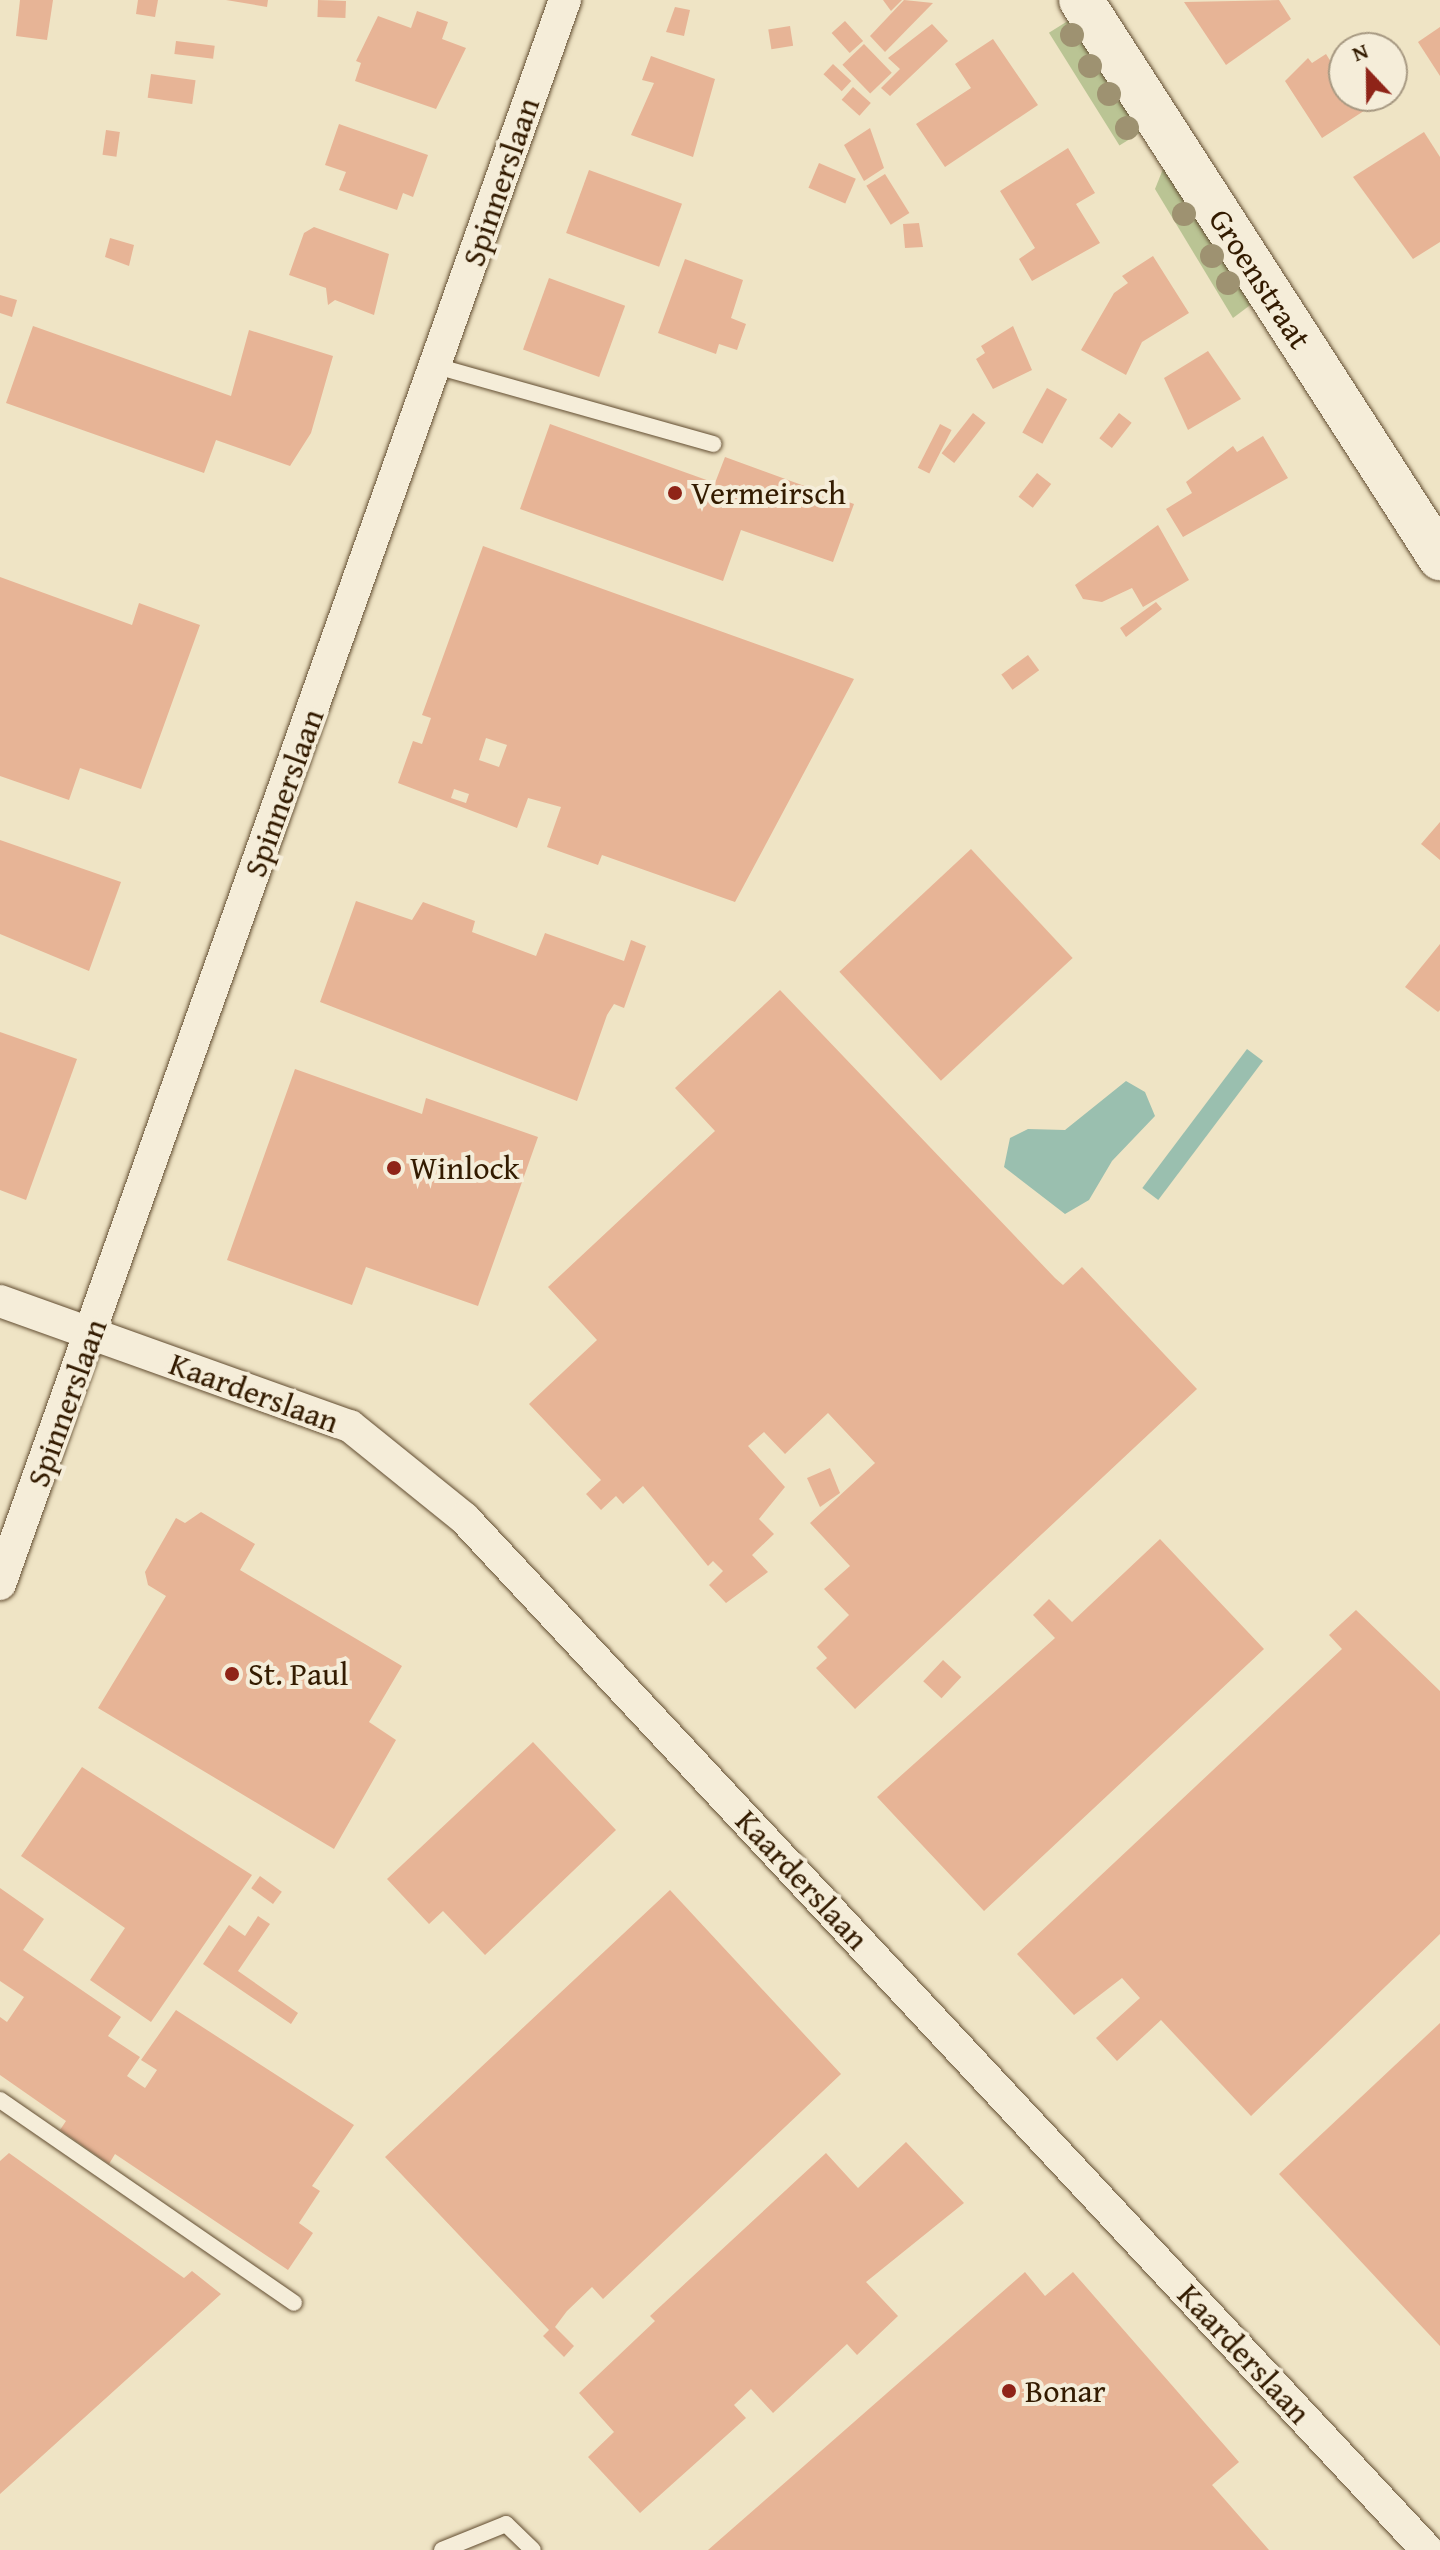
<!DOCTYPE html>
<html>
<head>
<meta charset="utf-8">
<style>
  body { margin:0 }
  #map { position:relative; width:1440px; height:2550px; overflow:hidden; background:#efe4c5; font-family:"Gentium Book Plus",serif }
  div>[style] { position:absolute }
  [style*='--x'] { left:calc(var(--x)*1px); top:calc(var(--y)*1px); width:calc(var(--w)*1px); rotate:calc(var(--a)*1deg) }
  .green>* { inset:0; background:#bac494; transform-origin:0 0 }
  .water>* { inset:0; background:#9abfaf; transform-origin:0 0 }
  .building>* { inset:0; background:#e7b496; transform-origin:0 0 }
  .roads { filter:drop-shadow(0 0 2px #624d31) drop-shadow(0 0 2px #624d31) }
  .lane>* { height:16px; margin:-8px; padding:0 8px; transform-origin:8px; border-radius:8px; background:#f5edd9 }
  .street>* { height:32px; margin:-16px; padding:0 16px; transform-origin:16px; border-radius:16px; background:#f5edd9 }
  .secondary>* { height:44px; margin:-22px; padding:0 22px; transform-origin:22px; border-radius:22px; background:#f5edd9 }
  .trees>* { width:24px; height:24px; margin:-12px; border-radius:50%; background:#9e9271 }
  .dots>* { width:22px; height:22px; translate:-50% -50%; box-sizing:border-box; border:4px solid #f5edd9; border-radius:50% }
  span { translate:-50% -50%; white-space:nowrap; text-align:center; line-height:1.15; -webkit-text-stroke:8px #f5edd9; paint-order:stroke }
  .street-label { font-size:32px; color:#331b00 }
  .poi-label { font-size:32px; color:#331b00 }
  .left { translate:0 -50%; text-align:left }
  .north { position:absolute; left:1328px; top:32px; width:80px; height:80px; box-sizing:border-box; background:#f5edd9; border:2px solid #a79982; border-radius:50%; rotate:338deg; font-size:22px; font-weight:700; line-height:32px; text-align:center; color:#331b00 }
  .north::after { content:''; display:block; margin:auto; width:28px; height:36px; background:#8f2418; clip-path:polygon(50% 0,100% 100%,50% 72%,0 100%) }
</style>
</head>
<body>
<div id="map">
  <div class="green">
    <div style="left:1071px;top:19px;width:133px;height:26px;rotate:58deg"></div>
    <div style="clip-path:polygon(1165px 164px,1253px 303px,1233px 318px,1155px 189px)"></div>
  </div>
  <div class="water">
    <div style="left:1247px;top:1049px;width:20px;height:174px;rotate:37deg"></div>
    <div style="clip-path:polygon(1126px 1081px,1145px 1092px,1155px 1116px,1112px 1161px,1089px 1200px,1065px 1214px,1004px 1167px,1010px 1138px,1028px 1129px,1065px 1130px)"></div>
  </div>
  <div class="building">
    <div style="clip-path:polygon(20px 0,53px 0,47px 40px,16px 36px)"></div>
    <div style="clip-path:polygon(138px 0,158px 0,155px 17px,136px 14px)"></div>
    <div style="clip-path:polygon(226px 0,268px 0,267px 7px)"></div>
    <div style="left:318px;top:0;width:28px;height:17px;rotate:2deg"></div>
    <div style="clip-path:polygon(883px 0,902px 0,891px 11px)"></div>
    <div style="clip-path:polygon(904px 0,933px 3px,885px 52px,870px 36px)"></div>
    <div style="clip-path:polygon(1279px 0,1291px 19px,1226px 65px,1184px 2px)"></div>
    <div style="clip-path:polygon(675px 7px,690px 10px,684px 36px,666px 32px)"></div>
    <div style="clip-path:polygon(417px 11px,448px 22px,442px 39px,466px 48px,436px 109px,355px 81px,361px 63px,356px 61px,378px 16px,411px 28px)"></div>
    <div style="left:845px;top:21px;width:27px;height:18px;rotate:48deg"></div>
    <div style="clip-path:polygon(932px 24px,948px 41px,890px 96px,881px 88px,900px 69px,888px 58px)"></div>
    <div style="left:790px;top:26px;width:20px;height:22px;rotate:81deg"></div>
    <div style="clip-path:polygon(1440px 27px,1440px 76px,1418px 42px)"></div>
    <div style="clip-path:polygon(993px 39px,1038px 105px,945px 167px,916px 124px,971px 88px,955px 64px)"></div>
    <div style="clip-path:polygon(1367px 39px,1373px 48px,1352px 48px)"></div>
    <div style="left:176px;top:41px;width:39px;height:13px;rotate:7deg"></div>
    <div style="left:864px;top:44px;width:40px;height:30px;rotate:46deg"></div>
    <div style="clip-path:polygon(1344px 53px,1344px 96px,1387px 96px,1322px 138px,1285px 81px,1308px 58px,1312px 63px,1326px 54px,1331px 62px)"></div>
    <div style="clip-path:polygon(651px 56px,715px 79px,693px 157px,631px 135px,654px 83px,642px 80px)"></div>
    <div style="left:833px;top:64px;width:25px;height:14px;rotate:43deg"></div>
    <div style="left:151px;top:74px;width:45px;height:24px;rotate:8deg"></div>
    <div style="left:853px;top:87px;width:24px;height:17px;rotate:42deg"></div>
    <div style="clip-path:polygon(339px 124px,428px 155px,413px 197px,403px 193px,397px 210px,339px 190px,346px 172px,325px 165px)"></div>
    <div style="clip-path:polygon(870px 128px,884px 168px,864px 181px,844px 145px)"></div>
    <div style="left:106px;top:130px;width:14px;height:25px;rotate:8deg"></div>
    <div style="clip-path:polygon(1424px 132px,1440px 157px,1440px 242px,1413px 259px,1353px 177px)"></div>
    <div style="clip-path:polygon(1068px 148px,1095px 193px,1076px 204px,1100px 243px,1032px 281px,1019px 259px,1035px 248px,1000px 191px)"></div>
    <div style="left:819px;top:163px;width:40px;height:27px;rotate:23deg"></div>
    <div style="left:589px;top:170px;width:99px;height:67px;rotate:20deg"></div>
    <div style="left:885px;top:174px;width:46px;height:22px;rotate:58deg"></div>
    <div style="clip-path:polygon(919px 223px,923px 247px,905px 248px,903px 224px)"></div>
    <div style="clip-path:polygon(314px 227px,389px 254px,374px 315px,335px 300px,328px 305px,326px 288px,289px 275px,304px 233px)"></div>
    <div style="clip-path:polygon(110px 238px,134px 245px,129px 266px,105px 257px)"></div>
    <div style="clip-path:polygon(1153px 256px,1189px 313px,1142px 342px,1126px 375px,1081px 350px,1114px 293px,1128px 283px,1122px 276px)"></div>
    <div style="clip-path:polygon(685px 259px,743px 280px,731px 318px,746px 324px,737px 350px,719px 344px,716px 354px,658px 333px)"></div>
    <div style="left:549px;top:278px;width:81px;height:76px;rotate:20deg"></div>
    <div style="clip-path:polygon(0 295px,17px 300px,12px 317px,0 313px)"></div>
    <div style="clip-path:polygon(33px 326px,231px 396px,249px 330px,333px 356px,311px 433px,290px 466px,216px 440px,204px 473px,6px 403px)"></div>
    <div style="clip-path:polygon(1013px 326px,1032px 370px,993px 389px,976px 359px,985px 353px,981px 346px)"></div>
    <div style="clip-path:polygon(1208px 351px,1241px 399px,1188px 430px,1164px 378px)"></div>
    <div style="left:1047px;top:388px;width:23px;height:51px;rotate:29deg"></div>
    <div style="left:973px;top:413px;width:16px;height:51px;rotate:38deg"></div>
    <div style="left:1119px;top:413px;width:16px;height:32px;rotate:38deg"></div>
    <div style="clip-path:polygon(550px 424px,715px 483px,725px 457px,854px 504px,833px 562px,741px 530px,723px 581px,520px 509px)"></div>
    <div style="left:940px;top:424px;width:13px;height:49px;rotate:27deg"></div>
    <div style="clip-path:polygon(1263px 436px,1288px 478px,1183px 537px,1166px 509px,1192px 493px,1186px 482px,1233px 446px,1237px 452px)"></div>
    <div style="left:1037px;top:473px;width:18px;height:30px;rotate:38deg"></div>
    <div style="clip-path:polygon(1158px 525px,1189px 580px,1143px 607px,1132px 588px,1102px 602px,1083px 599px,1075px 585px)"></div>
    <div style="clip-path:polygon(evenodd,483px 546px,854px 679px,735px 902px,602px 855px,598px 865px,547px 847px,561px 807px,528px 798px,517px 828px,398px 783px,413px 741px,422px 744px,431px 718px,422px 715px,483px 546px,486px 738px,507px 745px,499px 767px,479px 760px,486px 738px,483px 546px,454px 789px,469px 794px,466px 803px,451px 798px,454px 789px)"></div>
    <div style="clip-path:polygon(0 577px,132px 625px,139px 603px,200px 625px,141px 789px,80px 768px,69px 800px,0 776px)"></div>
    <div style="clip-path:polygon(1156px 602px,1162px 609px,1126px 637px,1120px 628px)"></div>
    <div style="left:1028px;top:655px;width:19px;height:33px;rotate:54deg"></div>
    <div style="clip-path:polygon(1440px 822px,1440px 860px,1421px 844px)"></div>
    <div style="clip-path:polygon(0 840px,121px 882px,89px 971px,0 934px)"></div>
    <div style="left:971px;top:849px;width:149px;height:180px;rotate:47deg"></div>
    <div style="clip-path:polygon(356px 901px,412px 920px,423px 902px,475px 921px,472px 932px,536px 956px,545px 933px,624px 961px,631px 940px,646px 946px,624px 1008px,614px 1004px,607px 1015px,577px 1101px,320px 1002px)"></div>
    <div style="clip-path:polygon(1440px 944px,1440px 1010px,1438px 1012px,1405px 987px)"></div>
    <div style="clip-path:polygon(780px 990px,1055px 1278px,1063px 1285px,1082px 1267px,1197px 1389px,855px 1709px,816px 1668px,827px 1658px,817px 1647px,849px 1615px,824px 1589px,850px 1566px,810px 1523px,875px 1463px,828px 1413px,785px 1454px,764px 1432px,748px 1446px,785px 1487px,759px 1519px,774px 1534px,752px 1555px,768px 1572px,726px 1603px,709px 1585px,723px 1571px,713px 1561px,708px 1566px,643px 1486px,623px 1504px,616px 1496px,601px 1510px,586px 1494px,601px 1480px,529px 1404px,597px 1340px,548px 1287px,715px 1131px,675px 1088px)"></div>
    <div style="clip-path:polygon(0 1032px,77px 1059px,26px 1200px,0 1190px)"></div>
    <div style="clip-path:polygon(295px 1069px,422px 1114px,426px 1098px,538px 1137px,478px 1306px,366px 1267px,352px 1305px,227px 1260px)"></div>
    <div style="clip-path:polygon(830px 1468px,840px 1493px,820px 1507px,807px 1478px)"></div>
    <div style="clip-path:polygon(201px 1512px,255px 1544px,240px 1570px,402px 1666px,369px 1722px,396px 1740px,334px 1849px,98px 1708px,166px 1596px,148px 1585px,145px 1572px,176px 1518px,185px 1523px)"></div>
    <div style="clip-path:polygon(1160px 1539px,1264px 1649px,984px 1911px,877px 1797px,1055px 1638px,1033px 1615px,1049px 1599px,1072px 1622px)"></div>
    <div style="clip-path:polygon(1356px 1610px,1440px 1691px,1440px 1934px,1251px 2116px,1161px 2020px,1117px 2061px,1096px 2038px,1140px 1998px,1122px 1978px,1074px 2015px,1017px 1954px,1342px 1649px,1329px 1635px)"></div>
    <div style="left:943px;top:1660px;width:25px;height:29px;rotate:43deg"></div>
    <div style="clip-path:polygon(533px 1742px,616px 1830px,485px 1955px,443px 1911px,429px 1924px,387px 1879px)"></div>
    <div style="clip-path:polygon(82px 1767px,252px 1875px,151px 2022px,90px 1980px,125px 1928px,21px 1856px)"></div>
    <div style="left:260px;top:1876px;width:27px;height:15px;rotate:36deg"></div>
    <div style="clip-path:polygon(0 1888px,44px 1919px,23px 1950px,121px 2017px,108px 2036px,140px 2057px,127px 2076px,145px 2088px,157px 2070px,141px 2060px,176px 2010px,354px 2125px,312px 2186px,320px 2191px,299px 2223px,313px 2233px,288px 2270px,115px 2154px,109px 2164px,60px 2130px,66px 2121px,0 2075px,0 2017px,7px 2022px,24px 1997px,0 1981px)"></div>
    <div style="clip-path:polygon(670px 1890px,841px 2074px,603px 2299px,592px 2287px,567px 2311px,555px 2327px,574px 2346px,564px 2357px,543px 2336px,549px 2330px,385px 2157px)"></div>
    <div style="clip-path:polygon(258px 1916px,270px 1924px,238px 1971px,298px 2013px,291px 2024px,203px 1964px,229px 1925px,245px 1936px)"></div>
    <div style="clip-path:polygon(1440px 2023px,1440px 2346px,1279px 2174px)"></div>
    <div style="clip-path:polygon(906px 2142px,964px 2203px,866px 2282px,898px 2316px,857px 2355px,847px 2344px,773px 2413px,751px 2389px,734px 2405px,746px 2418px,640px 2513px,588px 2457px,614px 2432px,579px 2393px,655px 2321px,650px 2316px,826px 2153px,858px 2188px)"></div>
    <div style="clip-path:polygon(9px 2153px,184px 2278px,192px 2271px,221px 2294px,0 2494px,0 2161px)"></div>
    <div style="clip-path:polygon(1025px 2272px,1045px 2296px,1073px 2272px,1239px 2462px,1212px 2485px,1269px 2550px,708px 2550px)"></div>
  </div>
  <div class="roads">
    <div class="lane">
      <div style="--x:436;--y:366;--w:288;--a:15.7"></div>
      <div style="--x:0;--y:2100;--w:357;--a:34.6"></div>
      <div style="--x:442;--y:2550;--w:69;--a:-22.1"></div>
      <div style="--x:506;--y:2524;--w:37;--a:44"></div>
    </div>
    <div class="street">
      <div style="--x:0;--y:1301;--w:372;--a:19.7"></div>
      <div style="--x:350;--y:1426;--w:146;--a:38.9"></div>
      <div style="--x:464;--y:1518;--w:1412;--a:46.98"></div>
      <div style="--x:0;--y:1584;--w:1682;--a:-70.37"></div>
    </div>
    <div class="secondary">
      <div style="--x:1081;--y:0;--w:664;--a:57.24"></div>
    </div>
  </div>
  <div class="trees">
    <div style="left:1072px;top:35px"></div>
    <div style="left:1090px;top:66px"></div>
    <div style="left:1109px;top:94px"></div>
    <div style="left:1127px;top:128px"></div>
    <div style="left:1184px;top:214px"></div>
    <div style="left:1212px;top:256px"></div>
    <div style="left:1228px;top:283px"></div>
  </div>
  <div class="dots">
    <div style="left:675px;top:493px;background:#8f2418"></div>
    <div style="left:394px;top:1168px;background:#8f2418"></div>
    <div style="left:232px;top:1674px;background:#8f2418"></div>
    <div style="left:1009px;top:2391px;background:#8f2418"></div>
  </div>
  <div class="street-label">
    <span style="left:501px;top:182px;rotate:-71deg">Spinnerslaan</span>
    <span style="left:1260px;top:279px;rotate:57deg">Groenstraat</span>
    <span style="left:284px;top:793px;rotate:-70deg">Spinnerslaan</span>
    <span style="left:254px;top:1393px;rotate:20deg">Kaarderslaan</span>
    <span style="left:67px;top:1403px;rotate:-70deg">Spinnerslaan</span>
    <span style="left:802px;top:1880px;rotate:47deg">Kaarderslaan</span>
    <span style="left:1244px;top:2354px;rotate:47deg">Kaarderslaan</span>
  </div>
  <div class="poi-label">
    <span class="left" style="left:691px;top:493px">Vermeirsch</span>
    <span class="left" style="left:410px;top:1168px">Winlock</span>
    <span class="left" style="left:248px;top:1674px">St. Paul</span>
    <span class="left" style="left:1025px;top:2391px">Bonar</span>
  </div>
  <div class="north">N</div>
</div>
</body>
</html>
